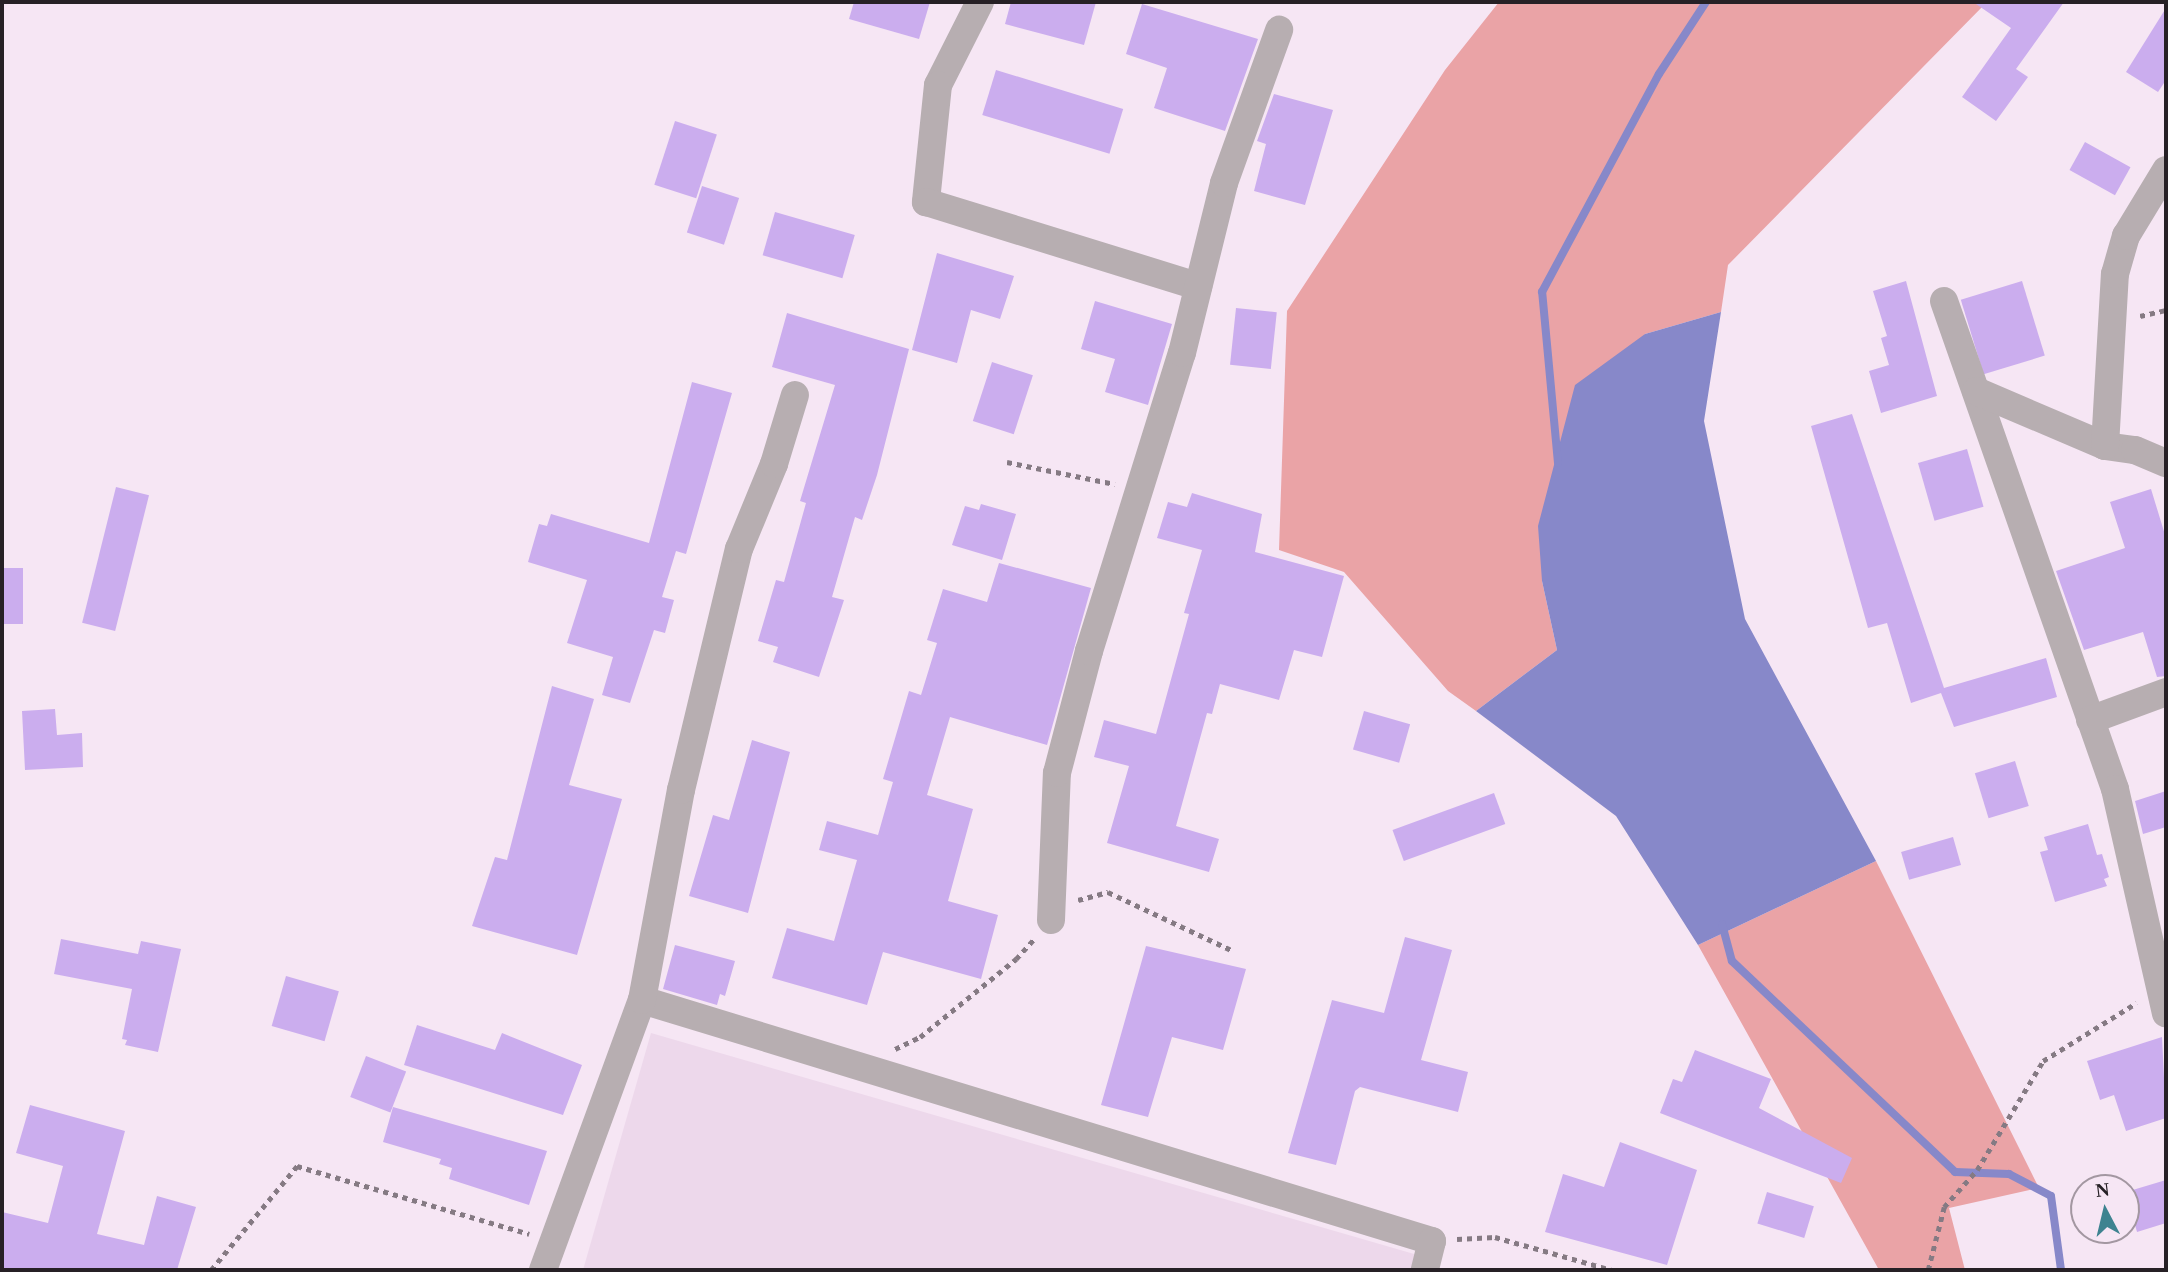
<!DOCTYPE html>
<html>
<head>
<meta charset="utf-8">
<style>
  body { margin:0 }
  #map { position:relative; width:2168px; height:1272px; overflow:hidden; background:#f6e6f4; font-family:Georgia,serif }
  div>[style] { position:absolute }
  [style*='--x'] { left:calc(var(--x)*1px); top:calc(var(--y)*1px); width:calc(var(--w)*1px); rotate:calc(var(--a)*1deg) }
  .built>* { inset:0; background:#edd8eb }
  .green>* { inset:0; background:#eaa3a6 }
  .water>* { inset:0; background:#8788c9 }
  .stream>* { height:8px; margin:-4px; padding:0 4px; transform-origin:4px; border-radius:4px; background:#8788c9 }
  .building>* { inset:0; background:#cbadee; transform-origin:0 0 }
  .path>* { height:4.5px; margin-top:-2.25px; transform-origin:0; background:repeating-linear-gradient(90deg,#857a83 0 5px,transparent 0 10px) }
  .street>* { height:28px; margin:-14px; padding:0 14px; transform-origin:14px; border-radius:14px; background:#b7aeb1 }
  span { translate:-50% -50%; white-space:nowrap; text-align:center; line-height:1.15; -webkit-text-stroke:5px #f6e6f4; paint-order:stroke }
  .frame { position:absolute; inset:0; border:4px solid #262025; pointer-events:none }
  .north { position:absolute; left:2070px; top:1174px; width:70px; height:70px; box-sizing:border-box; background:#f6e6f4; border:2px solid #a397a1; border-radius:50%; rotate:353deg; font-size:19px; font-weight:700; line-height:28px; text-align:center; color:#262025 }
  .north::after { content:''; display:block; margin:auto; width:24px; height:32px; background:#3e8390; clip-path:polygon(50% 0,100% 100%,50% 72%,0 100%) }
</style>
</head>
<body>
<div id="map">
  <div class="built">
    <div style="clip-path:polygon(651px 1033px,1421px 1256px,1416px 1270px,583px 1270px)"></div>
  </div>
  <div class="green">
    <div style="clip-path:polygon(1499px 2px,1987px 2px,1728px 265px,1721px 312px,1645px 334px,1542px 581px,1557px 650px,1476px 711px,1448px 691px,1344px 572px,1279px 550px,1287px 311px,1445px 70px)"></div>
    <div style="clip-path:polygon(1876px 861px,2039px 1188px,1949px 1208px,1965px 1270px,1879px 1270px,1698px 945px)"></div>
  </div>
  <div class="water">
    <div style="clip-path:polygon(1721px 312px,1704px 421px,1745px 619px,1876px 861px,1698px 945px,1616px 816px,1476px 711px,1557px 650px,1542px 581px,1538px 526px,1575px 385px,1645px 334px)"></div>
  </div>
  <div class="stream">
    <div style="--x:1558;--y:463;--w:172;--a:-95.3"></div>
    <div style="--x:1542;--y:292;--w:247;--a:-61.8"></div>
    <div style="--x:1659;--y:74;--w:86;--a:-56.9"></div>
    <div style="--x:1722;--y:924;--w:38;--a:75"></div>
    <div style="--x:1732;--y:961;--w:307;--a:43.4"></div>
    <div style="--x:1955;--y:1172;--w:54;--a:2.1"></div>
    <div style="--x:2009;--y:1174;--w:47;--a:27.6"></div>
    <div style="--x:2051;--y:1196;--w:75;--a:82.3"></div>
  </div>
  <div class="building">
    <div style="clip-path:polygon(854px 2px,930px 2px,919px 39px,849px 19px)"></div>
    <div style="clip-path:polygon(1011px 2px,1096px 2px,1084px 45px,1005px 24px)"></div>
    <div style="clip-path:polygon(1973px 2px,2064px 2px,2016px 69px,2028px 77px,1996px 121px,1962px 97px,2011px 28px)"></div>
    <div style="clip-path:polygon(1142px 4px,1258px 39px,1225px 131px,1154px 108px,1167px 68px,1126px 54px)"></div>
    <div style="clip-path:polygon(2166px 8px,2166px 80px,2158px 92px,2126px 72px)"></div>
    <div style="left:996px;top:70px;width:133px;height:47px;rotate:17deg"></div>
    <div style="clip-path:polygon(1274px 94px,1333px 110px,1305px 205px,1254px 191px,1266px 144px,1257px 141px)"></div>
    <div style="left:675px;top:121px;width:44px;height:67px;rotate:18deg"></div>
    <div style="left:2085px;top:142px;width:52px;height:32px;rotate:29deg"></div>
    <div style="left:702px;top:186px;width:39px;height:49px;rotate:18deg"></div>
    <div style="left:775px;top:212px;width:83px;height:45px;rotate:16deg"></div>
    <div style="clip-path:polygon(937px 253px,1014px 276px,1000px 319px,971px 310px,957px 363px,912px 350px)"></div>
    <div style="clip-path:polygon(1906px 281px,1937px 396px,1881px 413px,1869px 371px,1889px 365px,1881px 338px,1887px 336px,1873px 291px)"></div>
    <div style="left:2022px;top:281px;width:78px;height:64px;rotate:73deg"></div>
    <div style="clip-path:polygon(1095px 301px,1172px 324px,1148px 405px,1105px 392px,1115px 359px,1081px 349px)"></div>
    <div style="left:1236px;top:308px;width:41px;height:57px;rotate:6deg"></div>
    <div style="clip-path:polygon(787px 313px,909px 349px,877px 475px,862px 520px,855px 517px,832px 597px,844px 600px,819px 677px,773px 662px,778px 647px,758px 641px,776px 580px,784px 582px,806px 503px,800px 501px,835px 385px,772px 367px)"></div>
    <div style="left:992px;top:362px;width:43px;height:62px;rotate:18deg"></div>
    <div style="clip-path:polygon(692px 382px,732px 393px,686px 554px,676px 551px,662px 597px,674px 600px,665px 633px,654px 630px,630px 703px,602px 695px,613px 657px,567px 643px,587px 580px,528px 562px,539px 524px,547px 526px,551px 514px,649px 543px)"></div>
    <div style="clip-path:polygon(1852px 414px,1944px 688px,2046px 658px,2057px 697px,1954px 727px,1941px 693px,1911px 703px,1887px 623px,1868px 628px,1811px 426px)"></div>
    <div style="left:1967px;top:449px;width:60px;height:51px;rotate:74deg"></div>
    <div style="left:116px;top:487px;width:34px;height:140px;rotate:14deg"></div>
    <div style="clip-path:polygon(2151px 489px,2166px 538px,2166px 676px,2157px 677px,2143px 632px,2084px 650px,2056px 571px,2125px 548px,2110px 502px)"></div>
    <div style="clip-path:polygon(1192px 493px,1262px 514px,1255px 552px,1344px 576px,1322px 657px,1294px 650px,1279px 700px,1220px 684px,1212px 714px,1207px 713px,1176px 826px,1219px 839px,1209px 872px,1107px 843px,1129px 766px,1094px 757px,1104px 720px,1156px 734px,1189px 614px,1184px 613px,1202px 550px,1157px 538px,1168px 502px,1187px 507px)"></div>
    <div style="clip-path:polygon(981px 504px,1016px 514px,1002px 560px,952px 545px,965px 506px,979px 510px)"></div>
    <div style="clip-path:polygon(999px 563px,1091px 588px,1047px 745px,950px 717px,927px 795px,973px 809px,948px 901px,998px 915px,981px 979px,883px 952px,867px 1005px,772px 978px,787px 928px,834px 941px,857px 860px,819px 850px,827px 821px,878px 835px,893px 782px,883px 779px,909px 691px,921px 695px,937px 643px,927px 640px,943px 589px,987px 602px)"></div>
    <div style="left:2px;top:568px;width:21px;height:56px"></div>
    <div style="clip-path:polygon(552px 686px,594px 699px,569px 785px,622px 799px,577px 955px,472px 926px,495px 857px,507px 860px)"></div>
    <div style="clip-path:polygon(55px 709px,57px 735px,82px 733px,83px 767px,25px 770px,22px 711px)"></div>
    <div style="left:1364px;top:711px;width:48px;height:40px;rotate:16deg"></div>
    <div style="clip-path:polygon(752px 740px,790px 752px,748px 913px,689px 896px,713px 815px,729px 820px)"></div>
    <div style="left:2015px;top:761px;width:47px;height:42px;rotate:73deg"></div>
    <div style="clip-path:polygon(2166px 791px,2166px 827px,2143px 834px,2135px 801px)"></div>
    <div style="left:1494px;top:793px;width:33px;height:108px;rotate:70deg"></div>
    <div style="clip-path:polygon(2088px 824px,2097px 855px,2102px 854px,2109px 877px,2104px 879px,2107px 886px,2055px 902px,2040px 852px,2048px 850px,2044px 837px)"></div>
    <div style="left:1953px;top:837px;width:29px;height:54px;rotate:74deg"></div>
    <div style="clip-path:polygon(1405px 937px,1452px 950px,1421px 1060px,1468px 1072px,1458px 1112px,1360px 1087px,1355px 1091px,1336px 1165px,1288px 1153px,1332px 1000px,1384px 1013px)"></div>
    <div style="clip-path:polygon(61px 939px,138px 954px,141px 941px,181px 949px,158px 1052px,125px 1045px,127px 1040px,122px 1039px,132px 989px,54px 974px)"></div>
    <div style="clip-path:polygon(675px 945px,735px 961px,725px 996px,720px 994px,717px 1005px,663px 989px)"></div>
    <div style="clip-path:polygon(1146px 946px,1246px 969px,1223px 1050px,1172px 1037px,1148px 1117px,1101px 1105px)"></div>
    <div style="left:286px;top:976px;width:55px;height:52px;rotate:16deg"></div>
    <div style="clip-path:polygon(417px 1025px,495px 1050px,502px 1033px,582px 1065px,563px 1115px,404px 1065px)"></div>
    <div style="clip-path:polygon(2162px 1037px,2166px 1118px,2126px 1131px,2114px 1095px,2100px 1100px,2087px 1061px)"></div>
    <div style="clip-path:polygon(1695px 1050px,1771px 1079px,1759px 1108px,1852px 1158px,1841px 1183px,1660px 1113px,1673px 1079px,1682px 1082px)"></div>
    <div style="left:366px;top:1056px;width:43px;height:44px;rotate:21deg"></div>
    <div style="clip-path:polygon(30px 1105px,125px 1131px,97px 1234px,144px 1245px,157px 1196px,196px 1207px,177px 1270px,2px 1268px,2px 1212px,48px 1223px,63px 1166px,16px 1153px)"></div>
    <div style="clip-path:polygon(393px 1107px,547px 1151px,529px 1205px,449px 1179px,452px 1168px,439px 1164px,441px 1159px,383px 1142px)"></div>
    <div style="clip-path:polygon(1620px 1142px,1697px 1170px,1667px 1265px,1545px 1232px,1563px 1174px,1604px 1187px)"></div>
    <div style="clip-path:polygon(2166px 1180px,2166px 1223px,2137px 1232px,2126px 1192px)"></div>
    <div style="left:1767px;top:1192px;width:49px;height:33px;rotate:17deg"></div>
  </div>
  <div class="path">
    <div style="--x:2140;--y:316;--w:27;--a:-13"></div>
    <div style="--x:1007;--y:462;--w:110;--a:11.5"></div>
    <div style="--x:1078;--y:900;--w:31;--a:-15"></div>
    <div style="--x:1108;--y:892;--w:136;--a:25.2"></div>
    <div style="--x:895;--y:1049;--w:28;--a:-26"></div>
    <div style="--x:920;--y:1037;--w:124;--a:-39.1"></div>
    <div style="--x:1016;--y:959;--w:28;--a:-48"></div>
    <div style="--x:1457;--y:1239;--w:38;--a:-3"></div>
    <div style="--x:1495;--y:1237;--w:122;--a:15.8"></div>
    <div style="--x:211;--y:1270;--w:135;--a:-50.4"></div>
    <div style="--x:297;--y:1166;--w:242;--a:16.3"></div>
    <div style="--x:1928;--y:1270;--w:65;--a:-75.7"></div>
    <div style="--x:1944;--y:1207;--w:50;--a:-48.3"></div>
    <div style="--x:1977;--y:1170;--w:127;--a:-58.8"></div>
    <div style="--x:2043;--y:1061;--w:110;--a:-31.9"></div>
  </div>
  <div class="street">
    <div style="--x:980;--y:2;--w:93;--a:116.8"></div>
    <div style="--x:938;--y:85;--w:118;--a:95.9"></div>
    <div style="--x:926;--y:202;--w:285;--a:17.2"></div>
    <div style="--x:1944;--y:301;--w:517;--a:70.69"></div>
    <div style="--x:2115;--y:789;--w:230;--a:77.2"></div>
    <div style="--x:1976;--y:391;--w:140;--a:23.1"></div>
    <div style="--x:2105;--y:446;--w:30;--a:8"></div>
    <div style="--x:2135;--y:450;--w:34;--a:23"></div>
    <div style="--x:2105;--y:446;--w:172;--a:-86.7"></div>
    <div style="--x:2115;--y:274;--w:40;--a:-74"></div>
    <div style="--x:2126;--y:236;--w:77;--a:-58.8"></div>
    <div style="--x:2090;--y:720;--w:81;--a:-20.2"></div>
    <div style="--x:1051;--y:920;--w:147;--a:-87.7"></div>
    <div style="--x:1057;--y:773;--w:126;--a:-75.3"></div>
    <div style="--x:1089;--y:651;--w:312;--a:-72.7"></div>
    <div style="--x:1182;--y:353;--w:175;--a:-76.1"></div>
    <div style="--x:1224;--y:183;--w:163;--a:-70.2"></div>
    <div style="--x:642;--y:1000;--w:826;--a:16.97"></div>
    <div style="--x:1432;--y:1241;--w:30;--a:104"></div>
    <div style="--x:543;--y:1270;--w:288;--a:-69.9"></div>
    <div style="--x:642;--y:1000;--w:214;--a:-79.5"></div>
    <div style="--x:681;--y:790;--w:248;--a:-76.5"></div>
    <div style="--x:739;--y:549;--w:92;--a:-67.6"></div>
    <div style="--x:774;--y:464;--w:72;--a:-73.1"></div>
  </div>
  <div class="frame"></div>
  <div class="north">N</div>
</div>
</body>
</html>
